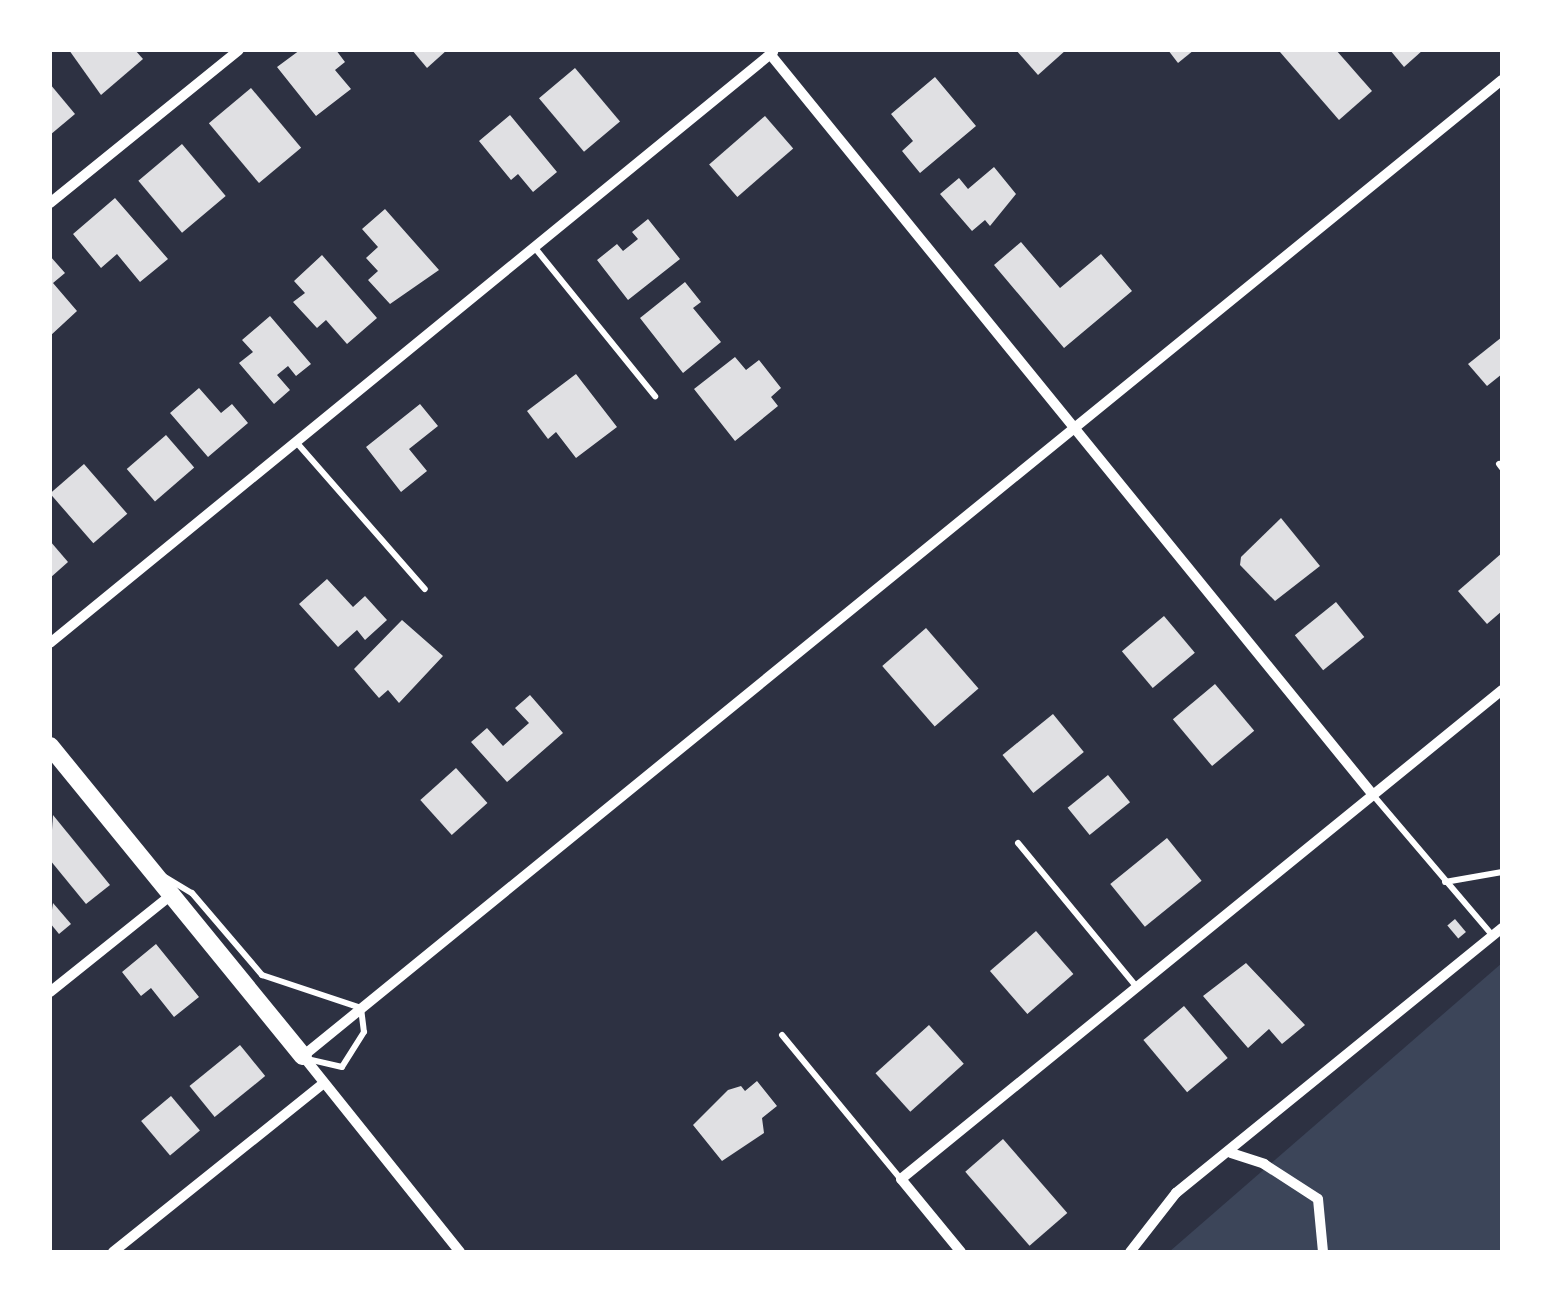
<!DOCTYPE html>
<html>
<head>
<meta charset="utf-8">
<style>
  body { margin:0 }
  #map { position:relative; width:1552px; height:1302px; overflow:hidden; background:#2d3142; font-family:Cabin,sans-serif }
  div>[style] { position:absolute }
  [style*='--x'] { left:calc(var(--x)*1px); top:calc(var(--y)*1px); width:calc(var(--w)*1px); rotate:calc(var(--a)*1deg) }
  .green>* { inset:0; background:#3c4559 }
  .building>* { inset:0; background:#e0e0e3; transform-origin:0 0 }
  .service>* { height:6px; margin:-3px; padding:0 3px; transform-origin:3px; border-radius:3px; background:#fff }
  .minor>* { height:10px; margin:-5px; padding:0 5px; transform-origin:5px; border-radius:5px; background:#fff }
  .tertiary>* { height:18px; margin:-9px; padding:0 9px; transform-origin:9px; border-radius:9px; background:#fff }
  span { translate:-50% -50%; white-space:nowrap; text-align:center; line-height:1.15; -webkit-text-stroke:8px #fff; paint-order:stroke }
  .frame { position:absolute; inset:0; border:52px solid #fff; pointer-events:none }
</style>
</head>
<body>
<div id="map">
  <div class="green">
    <div style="clip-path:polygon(1502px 963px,1502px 1252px,1169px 1252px)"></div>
  </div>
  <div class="building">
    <div style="clip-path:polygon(69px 50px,135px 50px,143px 59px,101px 95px)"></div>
    <div style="clip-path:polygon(300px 50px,336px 50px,345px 62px,335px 70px,351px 89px,316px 116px,277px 67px)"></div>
    <div style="clip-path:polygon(412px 50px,447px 50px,427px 68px)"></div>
    <div style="clip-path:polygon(1016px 50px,1066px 50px,1038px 75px)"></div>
    <div style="clip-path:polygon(1168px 50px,1194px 50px,1178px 63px)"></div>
    <div style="clip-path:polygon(1336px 50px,1372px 91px,1339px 120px,1280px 52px)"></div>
    <div style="clip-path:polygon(1390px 50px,1423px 50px,1404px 67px)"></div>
    <div style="left:575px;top:68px;width:70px;height:47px;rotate:50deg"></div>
    <div style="clip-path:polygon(935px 77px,976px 126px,920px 173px,902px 151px,913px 141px,891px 114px)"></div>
    <div style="clip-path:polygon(50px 84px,75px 114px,50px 135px)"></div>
    <div style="left:251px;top:88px;width:78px;height:55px;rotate:50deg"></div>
    <div style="clip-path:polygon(510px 115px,557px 172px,533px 192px,518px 174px,511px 180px,479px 141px)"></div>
    <div style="left:765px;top:116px;width:43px;height:74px;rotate:49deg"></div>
    <div style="left:182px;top:144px;width:68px;height:57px;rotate:50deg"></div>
    <div style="clip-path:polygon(994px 167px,1016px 194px,990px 226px,985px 220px,972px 231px,940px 194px,959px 178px,968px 189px)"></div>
    <div style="clip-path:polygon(115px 198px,168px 259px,140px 282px,117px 254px,101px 268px,73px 234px)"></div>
    <div style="clip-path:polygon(385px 209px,439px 270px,390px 304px,368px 280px,378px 271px,366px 258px,378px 247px,362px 229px)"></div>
    <div style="clip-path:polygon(648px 219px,680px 259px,628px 300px,597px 260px,617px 244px,623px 251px,638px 239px,632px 232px)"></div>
    <div style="clip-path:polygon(1021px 242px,1060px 288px,1101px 254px,1132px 291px,1064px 348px,994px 265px)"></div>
    <div style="clip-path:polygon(322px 255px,377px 318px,347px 344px,326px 320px,317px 328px,293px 302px,305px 293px,294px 281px)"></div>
    <div style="clip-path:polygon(50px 256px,65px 273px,53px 283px,77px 311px,50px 336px)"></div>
    <div style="clip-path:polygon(685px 282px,701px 302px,693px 308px,721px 342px,683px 373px,640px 318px)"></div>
    <div style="clip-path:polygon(270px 316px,311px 364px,296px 376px,288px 366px,277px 375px,290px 390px,274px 404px,239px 363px,253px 352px,242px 340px)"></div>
    <div style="clip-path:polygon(1502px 337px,1502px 374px,1487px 386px,1468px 364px)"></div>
    <div style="clip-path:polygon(735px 357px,746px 370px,759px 360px,781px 388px,771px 397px,778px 406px,735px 441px,694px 389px)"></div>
    <div style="clip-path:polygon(576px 374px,617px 427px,576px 458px,556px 432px,548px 439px,527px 411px)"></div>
    <div style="clip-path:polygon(199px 388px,221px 413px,232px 404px,248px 423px,208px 457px,170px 413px)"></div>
    <div style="clip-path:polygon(420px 404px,438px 426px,409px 449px,427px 471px,401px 492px,366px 447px)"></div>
    <div style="left:166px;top:435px;width:43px;height:52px;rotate:49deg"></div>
    <div style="left:84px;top:464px;width:66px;height:45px;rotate:49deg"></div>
    <div style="clip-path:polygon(1281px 518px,1320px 566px,1275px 601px,1240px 565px,1241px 557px)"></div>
    <div style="clip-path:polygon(50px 541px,68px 562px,50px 578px)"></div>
    <div style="clip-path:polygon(1502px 553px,1502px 611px,1487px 624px,1458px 591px)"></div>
    <div style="clip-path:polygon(327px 579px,353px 607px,365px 596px,387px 620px,365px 640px,357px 630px,338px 647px,299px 604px)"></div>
    <div style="left:1336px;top:602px;width:45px;height:53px;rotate:51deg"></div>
    <div style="left:1164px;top:616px;width:48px;height:55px;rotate:50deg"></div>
    <div style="clip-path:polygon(402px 620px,443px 656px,399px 703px,388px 690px,379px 698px,354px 669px)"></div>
    <div style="left:926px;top:628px;width:80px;height:58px;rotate:49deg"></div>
    <div style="left:1215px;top:684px;width:61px;height:55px;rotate:50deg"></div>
    <div style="clip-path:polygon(530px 695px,563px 733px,507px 782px,471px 742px,487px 728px,503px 746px,529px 723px,515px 708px)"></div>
    <div style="left:1053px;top:714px;width:49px;height:65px;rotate:51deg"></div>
    <div style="left:456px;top:768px;width:47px;height:48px;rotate:48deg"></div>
    <div style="left:1108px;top:775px;width:35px;height:52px;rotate:51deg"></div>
    <div style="clip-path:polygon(53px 815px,110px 885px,86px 904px,50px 860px)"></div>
    <div style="left:1167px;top:838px;width:55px;height:73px;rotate:51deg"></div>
    <div style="clip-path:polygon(53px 903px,71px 924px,59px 934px,50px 923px)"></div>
    <div style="left:1455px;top:919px;width:17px;height:10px;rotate:50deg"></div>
    <div style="left:1036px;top:931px;width:57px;height:61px;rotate:49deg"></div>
    <div style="clip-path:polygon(156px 944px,199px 997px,174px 1017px,151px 988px,141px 996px,122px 972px)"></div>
    <div style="clip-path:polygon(1246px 963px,1305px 1025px,1282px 1044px,1269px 1029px,1248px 1048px,1203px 996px)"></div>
    <div style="left:1184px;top:1006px;width:68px;height:53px;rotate:50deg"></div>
    <div style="left:929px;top:1025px;width:52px;height:72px;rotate:48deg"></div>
    <div style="left:240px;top:1045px;width:40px;height:65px;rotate:51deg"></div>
    <div style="clip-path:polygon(757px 1081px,777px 1106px,762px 1118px,764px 1133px,722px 1161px,693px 1125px,728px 1090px,741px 1086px,745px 1091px)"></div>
    <div style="left:171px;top:1096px;width:45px;height:39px;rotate:50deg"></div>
    <div style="left:1003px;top:1139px;width:98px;height:50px;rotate:49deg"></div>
  </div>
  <div class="service">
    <div style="--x:535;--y:248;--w:191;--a:51"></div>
    <div style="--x:297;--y:443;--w:194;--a:48.8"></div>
    <div style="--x:1499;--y:464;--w:5;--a:53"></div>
    <div style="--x:1373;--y:795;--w:184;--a:49.6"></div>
    <div style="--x:1018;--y:843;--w:185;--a:50.5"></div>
    <div style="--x:165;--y:877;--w:31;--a:31"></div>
    <div style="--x:192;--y:893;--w:108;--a:49.5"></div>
    <div style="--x:262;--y:975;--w:104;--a:18.4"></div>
    <div style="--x:361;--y:1008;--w:24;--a:83"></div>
    <div style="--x:364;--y:1032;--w:41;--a:122.2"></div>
    <div style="--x:342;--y:1067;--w:35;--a:-167"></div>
    <div style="--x:1445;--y:882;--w:58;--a:-10"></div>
    <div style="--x:782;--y:1035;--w:185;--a:50.5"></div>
  </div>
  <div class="minor">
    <div style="--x:770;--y:54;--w:955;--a:50.86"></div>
    <div style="--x:50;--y:203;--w:243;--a:-39"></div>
    <div style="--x:50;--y:643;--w:934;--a:-39.26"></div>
    <div style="--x:50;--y:992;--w:155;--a:-38.7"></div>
    <div style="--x:1231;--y:1153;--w:35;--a:18"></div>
    <div style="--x:1264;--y:1164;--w:64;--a:32.9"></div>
    <div style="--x:1318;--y:1199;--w:53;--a:84.6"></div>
    <div style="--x:113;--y:1252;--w:270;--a:-38.7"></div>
    <div style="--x:460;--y:1252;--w:251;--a:-128.7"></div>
    <div style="--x:303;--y:1056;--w:1546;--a:-39.15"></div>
    <div style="--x:961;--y:1252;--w:94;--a:-129.4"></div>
    <div style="--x:901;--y:1179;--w:775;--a:-39.13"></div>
    <div style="--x:1130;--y:1252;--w:75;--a:-52.1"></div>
    <div style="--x:1176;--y:1193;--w:420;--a:-39.1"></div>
  </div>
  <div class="tertiary">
    <div style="--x:50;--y:746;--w:400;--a:50.8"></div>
  </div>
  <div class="frame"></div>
</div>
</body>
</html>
